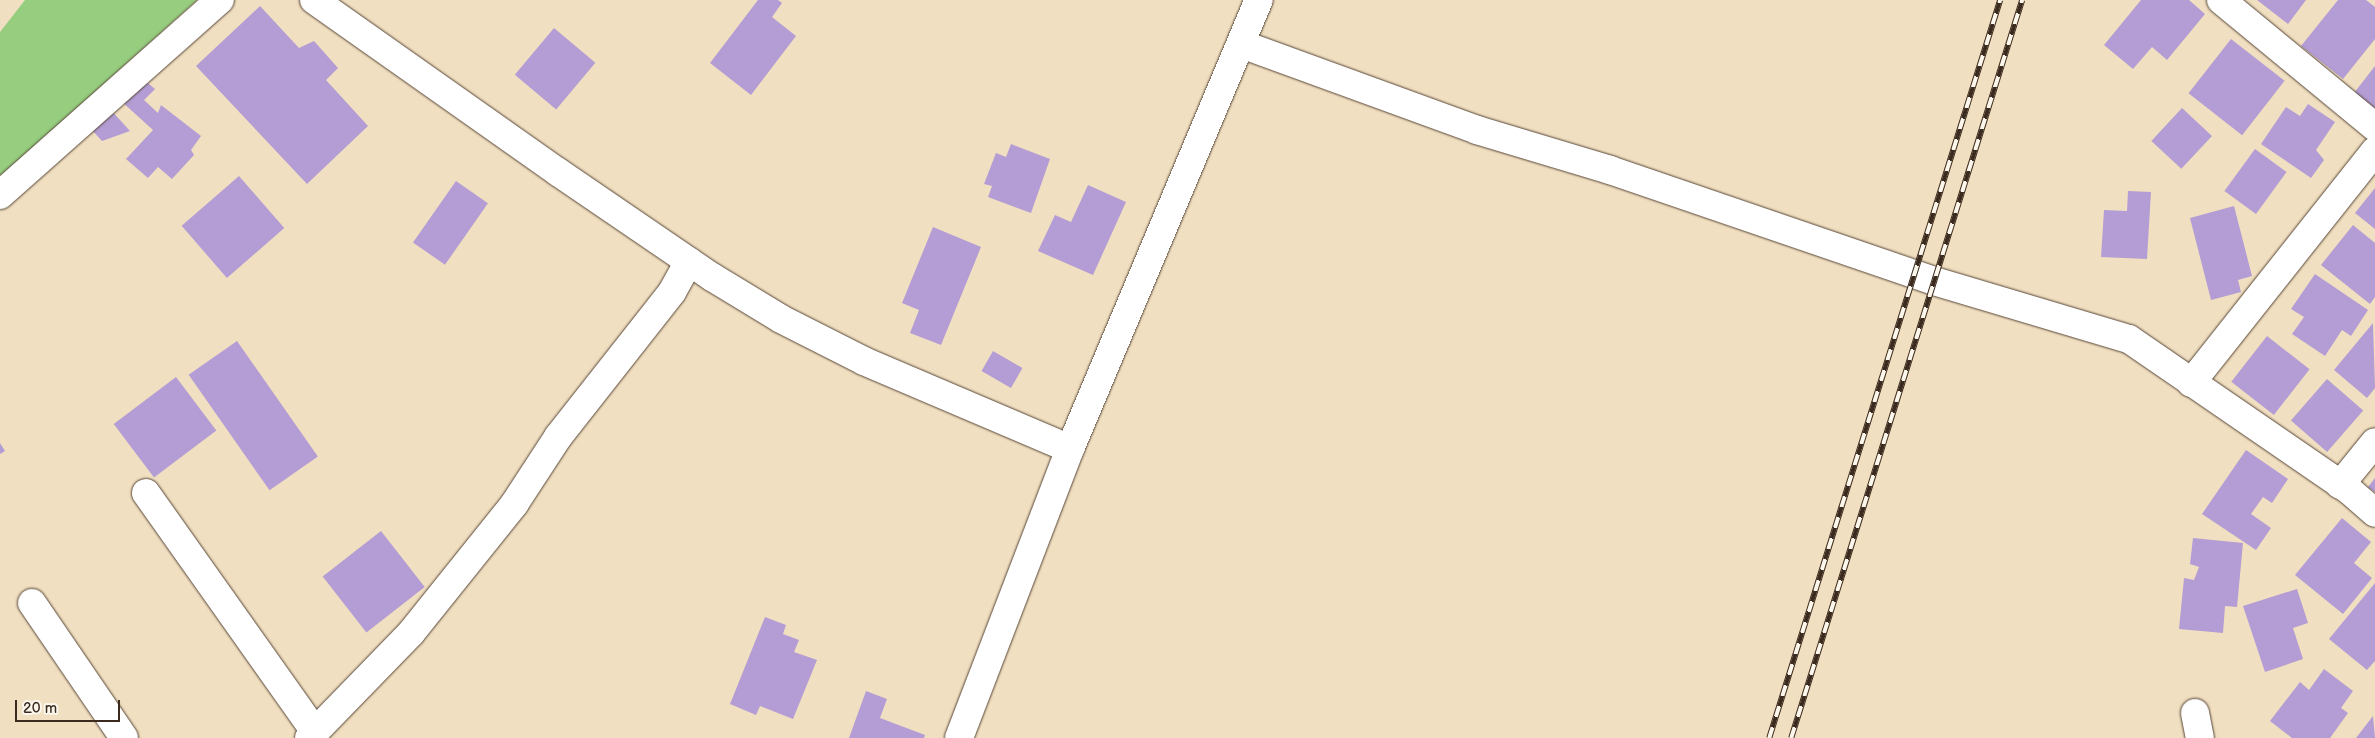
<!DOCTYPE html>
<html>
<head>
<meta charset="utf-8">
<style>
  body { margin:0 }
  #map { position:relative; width:2375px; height:738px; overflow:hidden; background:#f1dfc1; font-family:"Balsamiq Sans",sans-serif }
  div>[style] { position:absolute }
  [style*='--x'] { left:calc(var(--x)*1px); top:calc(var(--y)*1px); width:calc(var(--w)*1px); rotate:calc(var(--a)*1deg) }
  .green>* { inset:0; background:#96cd7f }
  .building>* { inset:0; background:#b39dd4; transform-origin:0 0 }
  .roads { filter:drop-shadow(0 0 1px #564536) drop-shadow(0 0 1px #564536) }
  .minor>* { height:28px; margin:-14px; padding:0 14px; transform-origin:14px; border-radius:14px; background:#fff }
  .rail>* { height:5.5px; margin-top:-2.75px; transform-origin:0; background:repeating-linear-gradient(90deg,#fbf7ec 0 11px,#3b2a1e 0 22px); box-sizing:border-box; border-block:1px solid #3b2a1e }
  span { translate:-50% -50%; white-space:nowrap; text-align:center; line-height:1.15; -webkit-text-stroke:4px #fbf7ec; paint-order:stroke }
  .scale { position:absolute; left:15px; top:700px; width:105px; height:22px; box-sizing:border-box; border:2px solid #3b2a1e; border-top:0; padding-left:6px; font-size:15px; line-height:18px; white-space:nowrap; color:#3b2a1e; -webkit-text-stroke:4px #fbf7ec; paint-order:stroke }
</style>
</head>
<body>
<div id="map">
  <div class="green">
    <div style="clip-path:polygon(25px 0,197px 0,0 177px,0 32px)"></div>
  </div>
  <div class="building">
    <div style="clip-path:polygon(758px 0,778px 0,782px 3px,772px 17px,796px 36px,751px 95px,710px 63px)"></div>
    <div style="clip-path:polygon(2141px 0,2189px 0,2205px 14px,2167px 60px,2152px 47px,2133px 69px,2104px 45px)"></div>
    <div style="clip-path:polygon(2257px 0,2306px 0,2288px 24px)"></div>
    <div style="clip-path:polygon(2338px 0,2366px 0,2375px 7px,2375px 39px,2343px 79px,2301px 46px)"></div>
    <div style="clip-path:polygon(260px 6px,299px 48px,314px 41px,338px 68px,326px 80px,368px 126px,307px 184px,196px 66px)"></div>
    <div style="left:554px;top:28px;width:54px;height:61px;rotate:40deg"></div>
    <div style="left:2231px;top:39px;width:68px;height:69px;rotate:38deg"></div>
    <div style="clip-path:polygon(2375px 66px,2375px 108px,2354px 93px)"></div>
    <div style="clip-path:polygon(142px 78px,155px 89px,144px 100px,158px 113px,161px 105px,201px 136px,191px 150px,194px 155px,172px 179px,158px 167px,148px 178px,126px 159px,153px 130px,121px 101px)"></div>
    <div style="clip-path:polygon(2308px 104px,2335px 122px,2316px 150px,2324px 160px,2311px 178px,2261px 144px,2286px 107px,2300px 116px)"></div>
    <div style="left:2182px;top:108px;width:41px;height:45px;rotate:43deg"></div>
    <div style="clip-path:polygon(110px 109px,130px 131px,102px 141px,90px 128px)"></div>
    <div style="clip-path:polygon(1011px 144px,1050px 159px,1031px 213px,988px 197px,992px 186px,984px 184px,996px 153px,1006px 157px)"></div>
    <div style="left:2255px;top:149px;width:39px;height:52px;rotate:36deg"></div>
    <div style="left:239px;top:176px;width:69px;height:76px;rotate:49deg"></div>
    <div style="left:456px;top:181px;width:39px;height:75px;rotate:35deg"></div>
    <div style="clip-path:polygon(1088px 185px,1126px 202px,1093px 275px,1038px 251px,1055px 215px,1071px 222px)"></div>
    <div style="clip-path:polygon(2375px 188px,2375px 229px,2355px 213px)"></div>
    <div style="clip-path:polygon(2128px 191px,2151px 192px,2147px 259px,2101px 257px,2104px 210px,2127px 211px)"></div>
    <div style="clip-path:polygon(2234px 206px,2252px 276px,2238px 280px,2241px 292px,2211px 300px,2190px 218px)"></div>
    <div style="clip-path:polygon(2353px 225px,2375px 243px,2375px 297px,2370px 304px,2321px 265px)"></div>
    <div style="clip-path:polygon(933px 227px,981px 247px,941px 345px,910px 333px,919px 310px,902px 303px)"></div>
    <div style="clip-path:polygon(2315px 274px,2368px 310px,2351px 336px,2342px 330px,2325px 356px,2292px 334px,2304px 317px,2291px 309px)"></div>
    <div style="clip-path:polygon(2373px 323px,2375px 388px,2367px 398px,2334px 370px)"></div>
    <div style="left:2267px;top:336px;width:54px;height:58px;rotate:38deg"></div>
    <div style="left:237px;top:341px;width:141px;height:59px;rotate:55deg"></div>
    <div style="left:993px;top:351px;width:34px;height:23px;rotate:30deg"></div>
    <div style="left:176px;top:377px;width:67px;height:78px;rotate:53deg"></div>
    <div style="left:2327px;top:379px;width:48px;height:55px;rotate:41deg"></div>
    <div style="clip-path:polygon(0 443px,5px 451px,0 454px)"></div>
    <div style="clip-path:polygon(2246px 450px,2288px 479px,2272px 503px,2263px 497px,2251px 514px,2271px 528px,2256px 550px,2202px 514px)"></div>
    <div style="clip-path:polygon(2375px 478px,2375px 492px,2368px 487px)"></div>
    <div style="clip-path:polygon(2342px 518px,2371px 542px,2354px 563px,2372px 578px,2343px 614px,2295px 575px)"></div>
    <div style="left:381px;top:531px;width:71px;height:74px;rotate:52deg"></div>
    <div style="clip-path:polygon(2193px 538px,2243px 543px,2237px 607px,2225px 606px,2223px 633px,2179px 629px,2184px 578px,2194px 580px,2199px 567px,2190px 564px)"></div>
    <div style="clip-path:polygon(2375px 583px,2375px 661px,2367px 670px,2329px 639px)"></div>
    <div style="clip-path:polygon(2297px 589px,2308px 623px,2293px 628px,2303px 659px,2265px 672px,2243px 606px)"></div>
    <div style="clip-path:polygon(765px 617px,786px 625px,783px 634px,799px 640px,794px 652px,817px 660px,793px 719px,760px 706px,756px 715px,730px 704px)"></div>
    <div style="clip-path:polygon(2324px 669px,2353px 691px,2341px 708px,2348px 713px,2330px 738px,2292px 738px,2270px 721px,2300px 682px,2309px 690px)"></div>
    <div style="clip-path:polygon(866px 691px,887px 699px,880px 718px,925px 735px,924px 738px,849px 738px)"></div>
    <div style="clip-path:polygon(2373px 716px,2375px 738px,2356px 738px)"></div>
  </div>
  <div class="roads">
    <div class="minor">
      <div style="--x:314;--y:0;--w:299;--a:35.2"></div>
      <div style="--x:558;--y:172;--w:186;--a:34.3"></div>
      <div style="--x:712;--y:277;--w:81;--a:31.3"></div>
      <div style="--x:781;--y:319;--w:93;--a:26.8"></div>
      <div style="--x:864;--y:361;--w:224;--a:23.1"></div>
      <div style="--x:2221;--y:0;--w:200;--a:39.5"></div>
      <div style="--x:1241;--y:44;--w:251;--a:20"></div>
      <div style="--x:1477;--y:130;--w:139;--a:16.7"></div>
      <div style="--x:1610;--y:170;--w:342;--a:18.9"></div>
      <div style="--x:1934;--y:281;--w:203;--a:16.6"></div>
      <div style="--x:2129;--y:339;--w:268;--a:34.5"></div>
      <div style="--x:2350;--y:491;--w:33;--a:41"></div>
      <div style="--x:0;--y:195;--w:294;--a:-41.6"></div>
      <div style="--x:2191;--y:383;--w:296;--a:-51.6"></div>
      <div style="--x:2340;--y:485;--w:55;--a:-50.9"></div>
      <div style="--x:146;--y:493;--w:293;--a:54.7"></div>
      <div style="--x:32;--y:603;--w:163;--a:55.7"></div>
      <div style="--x:2195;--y:713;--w:25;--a:79"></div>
      <div style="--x:309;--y:738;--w:146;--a:-45.8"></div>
      <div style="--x:411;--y:633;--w:166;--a:-51.3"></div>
      <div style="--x:515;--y:503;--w:79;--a:-56.9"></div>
      <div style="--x:558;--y:437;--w:184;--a:-51.8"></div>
      <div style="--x:672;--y:292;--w:35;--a:-61"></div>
      <div style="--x:959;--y:738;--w:310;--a:-69"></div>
      <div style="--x:1070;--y:449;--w:487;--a:-67.2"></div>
    </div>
  </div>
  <div class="rail">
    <div style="--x:1769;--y:738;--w:773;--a:-72.62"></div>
    <div style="--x:1791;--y:738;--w:773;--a:-72.62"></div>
  </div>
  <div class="scale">20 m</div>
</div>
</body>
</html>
